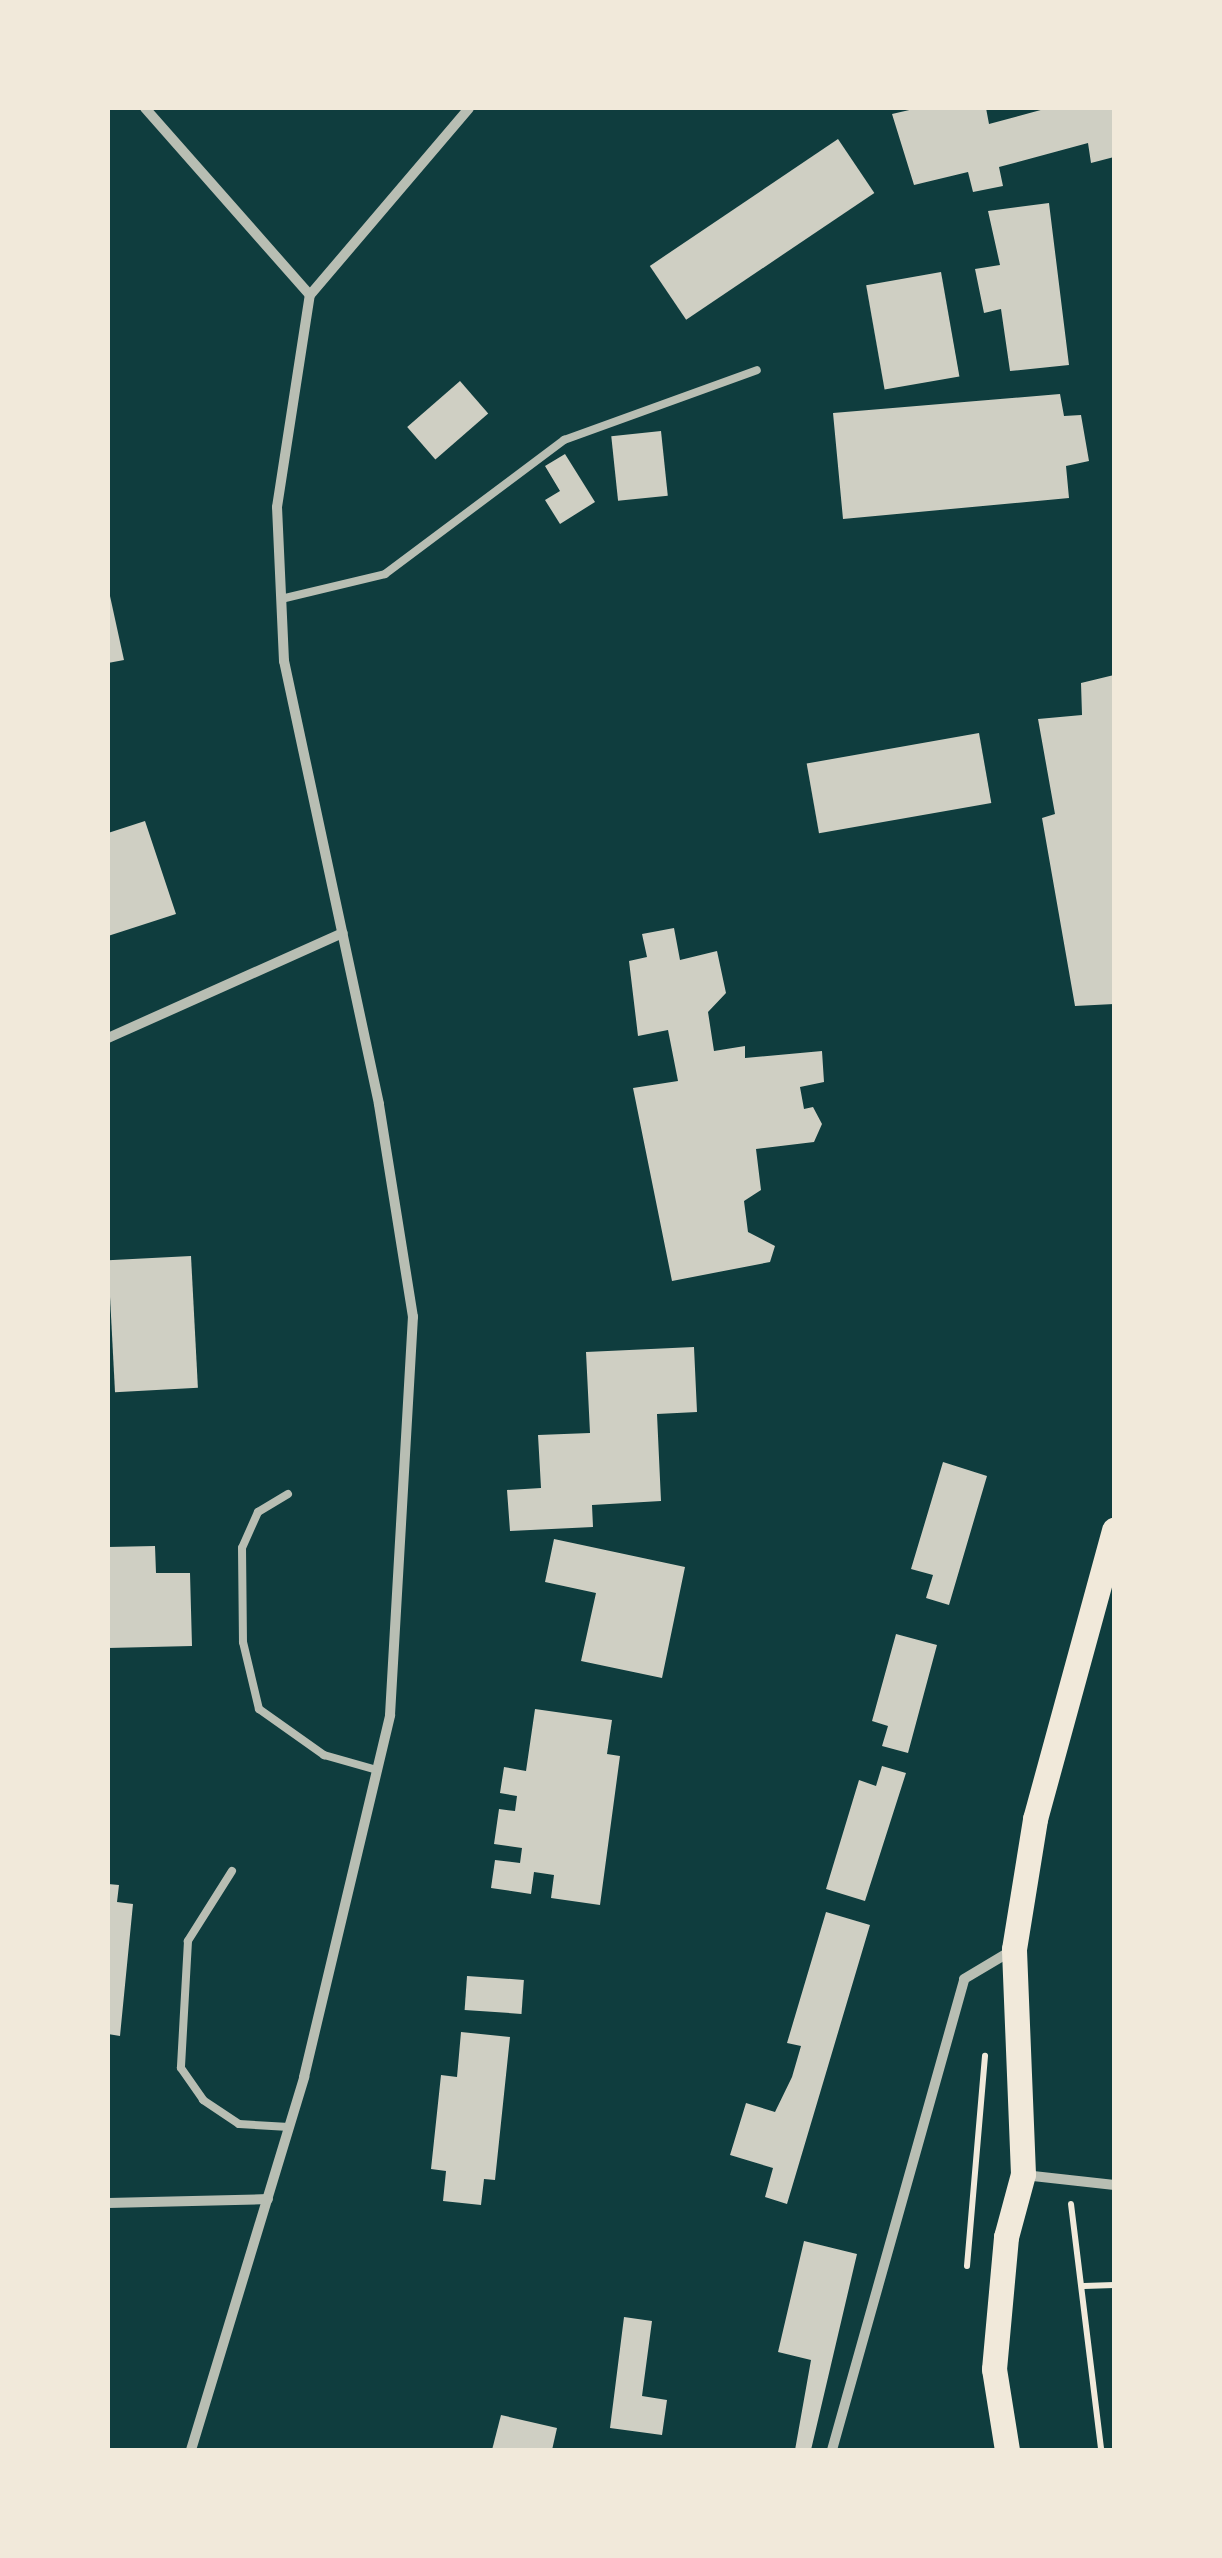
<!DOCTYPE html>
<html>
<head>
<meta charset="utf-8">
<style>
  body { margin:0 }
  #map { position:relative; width:1222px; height:2558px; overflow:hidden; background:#0f3d3e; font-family:"IBM Plex Sans",sans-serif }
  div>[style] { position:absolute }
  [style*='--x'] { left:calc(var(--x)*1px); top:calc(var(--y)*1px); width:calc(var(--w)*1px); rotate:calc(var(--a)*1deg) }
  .building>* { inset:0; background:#cfcfc3; transform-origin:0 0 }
  .path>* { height:6px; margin:-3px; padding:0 3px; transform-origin:3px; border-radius:3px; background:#f1e9da }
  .service>* { height:8px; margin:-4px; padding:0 4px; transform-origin:4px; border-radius:4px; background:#b8beb3 }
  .minor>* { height:10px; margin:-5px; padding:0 5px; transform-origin:5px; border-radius:5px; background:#b8beb3 }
  .primary>* { height:25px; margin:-12.5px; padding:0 12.5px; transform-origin:12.5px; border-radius:12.5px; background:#f1e9da }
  span { translate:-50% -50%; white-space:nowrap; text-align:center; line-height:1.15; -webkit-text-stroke:8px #f1e9da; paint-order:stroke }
  .frame { position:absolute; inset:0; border:110px solid #f1e9da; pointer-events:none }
</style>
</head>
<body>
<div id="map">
  <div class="building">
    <div style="clip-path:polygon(918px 108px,986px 108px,989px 124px,1048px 108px,1114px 108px,1114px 157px,1091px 163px,1088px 143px,999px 167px,1003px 186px,973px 192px,968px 172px,914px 185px,892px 114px)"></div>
    <div style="left:838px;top:139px;width:65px;height:227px;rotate:56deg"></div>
    <div style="clip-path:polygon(1049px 203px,1069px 365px,1010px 371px,1001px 309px,984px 313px,975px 269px,1000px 265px,988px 211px)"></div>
    <div style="left:941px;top:272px;width:106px;height:76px;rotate:80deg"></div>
    <div style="left:460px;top:381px;width:43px;height:70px;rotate:49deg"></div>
    <div style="clip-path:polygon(1060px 394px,1064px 416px,1081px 415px,1089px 461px,1066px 466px,1069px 498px,843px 519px,833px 413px)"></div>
    <div style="left:661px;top:431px;width:65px;height:50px;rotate:84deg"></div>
    <div style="clip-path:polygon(565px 454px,595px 502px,560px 524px,545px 500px,560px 491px,545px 466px)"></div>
    <div style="clip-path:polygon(108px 587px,124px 660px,108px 663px)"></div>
    <div style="clip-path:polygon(1114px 675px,1114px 1004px,1075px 1006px,1042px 818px,1055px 814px,1038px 719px,1082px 715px,1081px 683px)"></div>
    <div style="left:979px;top:733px;width:71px;height:175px;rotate:80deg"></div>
    <div style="clip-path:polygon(145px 821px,176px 914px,108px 936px,108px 833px)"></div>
    <div style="clip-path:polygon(674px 928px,680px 960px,717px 951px,726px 993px,708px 1012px,714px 1051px,745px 1046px,745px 1058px,822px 1051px,824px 1082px,800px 1087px,804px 1109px,813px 1107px,822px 1124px,814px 1142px,756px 1149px,761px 1190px,744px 1201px,748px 1232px,775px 1246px,770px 1262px,672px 1281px,633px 1088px,678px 1081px,668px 1030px,638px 1036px,629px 961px,647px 957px,642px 934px)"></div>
    <div style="left:191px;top:1256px;width:132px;height:83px;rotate:87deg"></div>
    <div style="clip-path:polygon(694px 1347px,697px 1412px,657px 1414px,661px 1501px,592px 1505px,593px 1527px,510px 1531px,507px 1490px,541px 1488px,538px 1435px,590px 1433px,586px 1352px)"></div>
    <div style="clip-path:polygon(943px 1462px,987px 1476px,949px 1605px,926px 1598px,933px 1575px,911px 1569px)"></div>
    <div style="clip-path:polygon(554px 1539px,685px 1567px,662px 1678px,581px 1661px,596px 1593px,545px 1582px)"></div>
    <div style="clip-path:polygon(155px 1546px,156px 1573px,190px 1573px,192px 1646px,108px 1648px,108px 1547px)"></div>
    <div style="clip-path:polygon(896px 1634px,937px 1645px,908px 1753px,882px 1746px,888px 1726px,872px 1721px)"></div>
    <div style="clip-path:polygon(535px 1709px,612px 1720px,607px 1754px,620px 1756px,600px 1905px,551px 1898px,554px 1875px,534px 1872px,531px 1894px,491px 1888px,495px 1860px,520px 1863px,522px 1848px,494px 1844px,499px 1809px,515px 1811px,517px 1796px,500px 1793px,504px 1767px,526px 1771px)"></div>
    <div style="clip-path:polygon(882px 1766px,906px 1773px,865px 1901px,826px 1889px,859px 1780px,876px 1786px)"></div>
    <div style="clip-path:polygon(108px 1884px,119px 1885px,117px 1902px,133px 1904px,120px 2036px,108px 2034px)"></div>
    <div style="clip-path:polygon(826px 1912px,870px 1925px,787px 2204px,765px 2197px,773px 2168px,730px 2155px,746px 2103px,775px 2112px,792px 2077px,801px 2046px,787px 2043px)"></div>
    <div style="left:467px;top:1976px;width:57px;height:34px;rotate:4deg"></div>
    <div style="clip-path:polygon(461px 2032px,510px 2037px,495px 2180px,484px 2179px,481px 2205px,443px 2201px,446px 2171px,431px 2169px,441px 2075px,457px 2077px)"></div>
    <div style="clip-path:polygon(804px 2241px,857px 2254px,811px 2450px,795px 2450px,811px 2360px,778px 2352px)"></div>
    <div style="clip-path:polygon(624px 2317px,652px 2321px,642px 2396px,667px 2400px,662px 2435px,610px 2428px)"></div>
    <div style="clip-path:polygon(501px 2415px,557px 2428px,552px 2450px,492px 2450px)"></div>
  </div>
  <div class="path">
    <div style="--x:1071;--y:2204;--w:248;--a:83"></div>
    <div style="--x:967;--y:2266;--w:211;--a:-85.1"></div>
    <div style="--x:1084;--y:2286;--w:30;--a:-2"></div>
  </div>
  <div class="service">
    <div style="--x:281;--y:599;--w:107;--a:-13.5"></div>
    <div style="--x:385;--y:574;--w:224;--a:-36.8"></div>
    <div style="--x:564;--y:440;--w:205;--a:-19.9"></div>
    <div style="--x:288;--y:1494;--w:35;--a:149"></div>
    <div style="--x:258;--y:1512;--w:39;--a:114"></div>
    <div style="--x:242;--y:1548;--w:94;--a:89.4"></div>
    <div style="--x:243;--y:1642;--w:69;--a:76.6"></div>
    <div style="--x:259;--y:1709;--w:80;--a:35.3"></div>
    <div style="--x:324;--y:1755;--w:55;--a:15.8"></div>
    <div style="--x:232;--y:1871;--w:83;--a:122.2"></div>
    <div style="--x:188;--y:1941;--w:127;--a:93.2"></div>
    <div style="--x:181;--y:2068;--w:39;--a:55"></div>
    <div style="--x:203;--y:2100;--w:43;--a:33.7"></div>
    <div style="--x:239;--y:2124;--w:50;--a:3.4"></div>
  </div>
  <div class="minor">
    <div style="--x:145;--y:108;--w:249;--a:48.6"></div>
    <div style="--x:108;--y:1038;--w:257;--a:-24.1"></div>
    <div style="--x:1024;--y:2175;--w:91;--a:6.3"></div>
    <div style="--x:108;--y:2203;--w:160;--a:-1.4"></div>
    <div style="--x:191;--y:2450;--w:390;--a:-73.1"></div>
    <div style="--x:304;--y:2077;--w:372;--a:-76.6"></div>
    <div style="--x:390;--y:1715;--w:399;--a:-86.7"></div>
    <div style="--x:413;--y:1317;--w:216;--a:-99.1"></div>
    <div style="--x:379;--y:1104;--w:453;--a:-102.1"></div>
    <div style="--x:284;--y:661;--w:154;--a:-92.6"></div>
    <div style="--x:277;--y:507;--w:215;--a:-81.2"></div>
    <div style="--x:310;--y:295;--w:245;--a:-49.6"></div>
    <div style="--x:832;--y:2450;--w:489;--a:-74.3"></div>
    <div style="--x:964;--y:1979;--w:55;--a:-30.8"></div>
  </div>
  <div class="primary">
    <div style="--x:1007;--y:2450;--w:82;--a:-99.1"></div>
    <div style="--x:994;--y:2369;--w:133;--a:-84.8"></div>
    <div style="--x:1006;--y:2237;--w:65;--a:-74.9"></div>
    <div style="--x:1023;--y:2174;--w:225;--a:-92.3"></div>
    <div style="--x:1014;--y:1949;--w:132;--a:-80.8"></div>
    <div style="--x:1035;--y:1819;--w:300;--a:-74.7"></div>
  </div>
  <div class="frame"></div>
</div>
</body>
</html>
